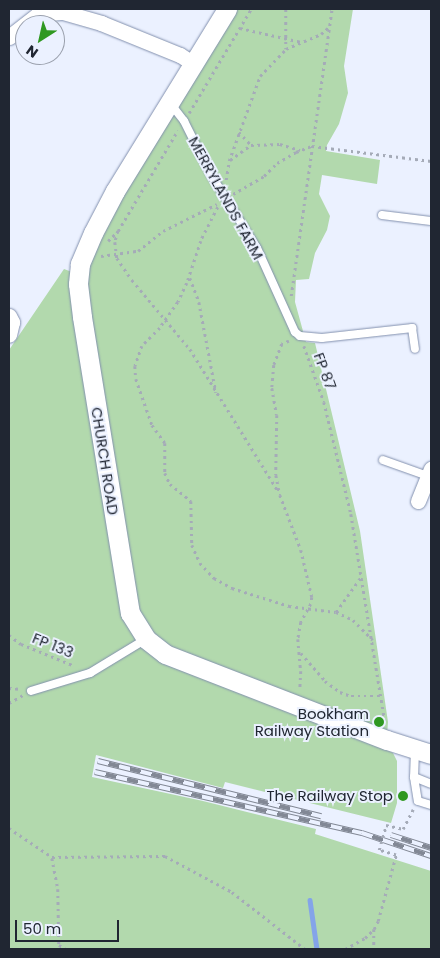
<!DOCTYPE html>
<html>
<head>
<meta charset="utf-8">
<style>
  body { margin:0 }
  #map { position:relative; width:440px; height:958px; overflow:hidden; background:#ebf1ff; font-family:Poppins,sans-serif }
  div>[style] { position:absolute }
  [style*='--x'] { left:calc(var(--x)*1px); top:calc(var(--y)*1px); width:calc(var(--w)*1px); rotate:calc(var(--a)*1deg) }
  .green>* { inset:0; background:#b2d9ad }
  .stream>* { height:4.5px; margin:-2.25px; padding:0 2.25px; transform-origin:2.25px; border-radius:2.25px; background:#84a4e9 }
  .path>* { height:2.5px; margin-top:-1.25px; transform-origin:0; background:repeating-linear-gradient(90deg,#a5abb8 0 2.5px,transparent 0 6.5px) }
  .roads { filter:drop-shadow(0 0 1px #8290ae) drop-shadow(0 0 1px #8290ae) }
  .service>* { height:8px; margin:-4px; padding:0 4px; transform-origin:4px; border-radius:4px; background:#fff }
  .minor>* { height:15px; margin:-7.5px; padding:0 7.5px; transform-origin:7.5px; border-radius:7.5px; background:#fff }
  .tertiary>* { height:19px; margin:-9.5px; padding:0 9.5px; transform-origin:9.5px; border-radius:9.5px; background:#fff }
  .rail>* { height:5.5px; margin-top:-2.75px; transform-origin:0; background:repeating-linear-gradient(90deg,#ebf1ff 0 11px,#828895 0 22px); box-sizing:border-box; border-block:1px solid #828895 }
  .path-bridge>* { height:2.5px; margin-top:-1.25px; transform-origin:0; background:repeating-linear-gradient(90deg,#a5abb8 0 2.5px,transparent 0 6.5px) }
  .dots>* { width:14px; height:14px; translate:-50% -50%; box-sizing:border-box; border:2px solid #ebf1ff; border-radius:50% }
  span { translate:-50% -50%; white-space:nowrap; text-align:center; line-height:1.15; -webkit-text-stroke:4px #ebf1ff; paint-order:stroke }
  .street-label { font-size:15px; color:#202632 }
  .poi-label { font-size:15px; color:#202632 }
  .right { translate:-100% -50%; text-align:right }
  .frame { position:absolute; inset:0; border:10px solid #202632; pointer-events:none }
  .north { position:absolute; left:15px; top:15px; width:50px; height:50px; box-sizing:border-box; background:#ebf1ff; border:1px solid #9aa0ad; border-radius:50%; rotate:215deg; font-size:14px; font-weight:700; line-height:20px; text-align:center; color:#202632 }
  .north::after { content:''; display:block; margin:auto; width:18px; height:22px; background:#2f9821; clip-path:polygon(50% 0,100% 100%,50% 72%,0 100%) }
  .scale { position:absolute; left:15px; top:920px; width:104px; height:22px; box-sizing:border-box; border:2px solid #202632; border-top:0; padding-left:6px; font-size:15px; line-height:18px; white-space:nowrap; color:#202632; -webkit-text-stroke:4px #ebf1ff; paint-order:stroke }
</style>
</head>
<body>
<div id="map">
  <div class="green">
    <div style="clip-path:polygon(237px 9px,353px 9px,344px 66px,348px 93px,339px 124px,327px 145px,326px 151px,380px 160px,377px 184px,322px 175px,319px 194px,330px 216px,327px 230px,315px 253px,309px 279px,296px 280px,295px 302px,306px 342px,315px 343px,360px 531px,388px 722px,386px 749px,393px 753px,397px 761px,397px 803px,391px 823px,225px 782px,223px 788px,96px 755px,92px 777px,203px 801px,316px 829px,315px 834px,431px 871px,431px 949px,9px 949px,9px 350px,64px 269px,72px 272px,89px 268px,90px 255px,134px 170px)"></div>
  </div>
  <div class="stream">
    <div style="--x:310;--y:900;--w:49;--a:81.9"></div>
  </div>
  <div class="path">
    <div style="--x:286;--y:9;--w:40;--a:90"></div>
    <div style="--x:240;--y:28;--w:63;--a:12.9"></div>
    <div style="--x:189;--y:113;--w:121;--a:-59.2"></div>
    <div style="--x:239;--y:132;--w:18;--a:47"></div>
    <div style="--x:230;--y:160;--w:26;--a:-36"></div>
    <div style="--x:251;--y:145;--w:29;--a:-2"></div>
    <div style="--x:280;--y:144;--w:21;--a:17"></div>
    <div style="--x:226;--y:180;--w:19;--a:-81"></div>
    <div style="--x:229;--y:161;--w:90;--a:-70"></div>
    <div style="--x:260;--y:76;--w:37;--a:-46"></div>
    <div style="--x:286;--y:49;--w:38;--a:-23"></div>
    <div style="--x:321;--y:34;--w:11;--a:-41"></div>
    <div style="--x:233;--y:194;--w:36;--a:-30"></div>
    <div style="--x:264;--y:176;--w:18;--a:-45"></div>
    <div style="--x:277;--y:163;--w:22;--a:-30"></div>
    <div style="--x:296;--y:152;--w:17;--a:-21"></div>
    <div style="--x:312;--y:146;--w:120;--a:7.2"></div>
    <div style="--x:218;--y:207;--w:38;--a:117"></div>
    <div style="--x:201;--y:241;--w:44;--a:108.4"></div>
    <div style="--x:187;--y:283;--w:21;--a:115"></div>
    <div style="--x:178;--y:302;--w:32;--a:125"></div>
    <div style="--x:160;--y:328;--w:25;--a:135"></div>
    <div style="--x:142;--y:346;--w:21;--a:109"></div>
    <div style="--x:135;--y:366;--w:13;--a:86"></div>
    <div style="--x:136;--y:379;--w:49;--a:70.8"></div>
    <div style="--x:152;--y:425;--w:22;--a:54"></div>
    <div style="--x:165;--y:443;--w:30;--a:90"></div>
    <div style="--x:165;--y:473;--w:12;--a:66"></div>
    <div style="--x:170;--y:484;--w:27;--a:39"></div>
    <div style="--x:191;--y:501;--w:44;--a:88.7"></div>
    <div style="--x:192;--y:545;--w:20;--a:66"></div>
    <div style="--x:200;--y:563;--w:21;--a:47"></div>
    <div style="--x:214;--y:578;--w:21;--a:29"></div>
    <div style="--x:232;--y:588;--w:60;--a:17.5"></div>
    <div style="--x:289;--y:606;--w:47;--a:7.3"></div>
    <div style="--x:336;--y:612;--w:19;--a:25"></div>
    <div style="--x:353;--y:620;--w:28;--a:45"></div>
    <div style="--x:118;--y:231;--w:11;--a:105"></div>
    <div style="--x:115;--y:242;--w:16;--a:83"></div>
    <div style="--x:117;--y:258;--w:27;--a:56"></div>
    <div style="--x:132;--y:280;--w:90;--a:50"></div>
    <div style="--x:190;--y:349;--w:167;--a:58.2"></div>
    <div style="--x:108;--y:241;--w:14;--a:-45"></div>
    <div style="--x:118;--y:231;--w:117;--a:-59.3"></div>
    <div style="--x:101;--y:256;--w:37;--a:-8"></div>
    <div style="--x:138;--y:251;--w:32;--a:-39"></div>
    <div style="--x:163;--y:231;--w:60;--a:-26.6"></div>
    <div style="--x:190;--y:278;--w:26;--a:69"></div>
    <div style="--x:199;--y:302;--w:92;--a:79.3"></div>
    <div style="--x:291;--y:296;--w:290;--a:-81.9"></div>
    <div style="--x:289;--y:341;--w:8;--a:157"></div>
    <div style="--x:282;--y:344;--w:22;--a:111"></div>
    <div style="--x:274;--y:365;--w:23;--a:95"></div>
    <div style="--x:272;--y:388;--w:27;--a:80"></div>
    <div style="--x:277;--y:415;--w:60;--a:91"></div>
    <div style="--x:276;--y:475;--w:20;--a:79"></div>
    <div style="--x:280;--y:495;--w:59;--a:69.1"></div>
    <div style="--x:301;--y:550;--w:48;--a:76.8"></div>
    <div style="--x:312;--y:597;--w:7;--a:98"></div>
    <div style="--x:311;--y:604;--w:21;--a:119"></div>
    <div style="--x:301;--y:622;--w:17;--a:100"></div>
    <div style="--x:298;--y:639;--w:32;--a:85"></div>
    <div style="--x:301;--y:671;--w:18;--a:93"></div>
    <div style="--x:304;--y:346;--w:59;--a:70.3"></div>
    <div style="--x:324;--y:402;--w:115;--a:76.4"></div>
    <div style="--x:351;--y:514;--w:210;--a:80.7"></div>
    <div style="--x:336;--y:612;--w:43;--a:-54.5"></div>
    <div style="--x:9;--y:635;--w:15;--a:37"></div>
    <div style="--x:21;--y:644;--w:58;--a:22.2"></div>
    <div style="--x:301;--y:653;--w:37;--a:49"></div>
    <div style="--x:325;--y:681;--w:19;--a:36"></div>
    <div style="--x:340;--y:692;--w:12;--a:20"></div>
    <div style="--x:351;--y:696;--w:30;--a:0"></div>
    <div style="--x:9;--y:688;--w:13;--a:4"></div>
    <div style="--x:9;--y:703;--w:16;--a:-30"></div>
    <div style="--x:386;--y:825;--w:17;--a:13"></div>
    <div style="--x:403;--y:829;--w:22;--a:-63"></div>
    <div style="--x:9;--y:828;--w:52;--a:34"></div>
    <div style="--x:52;--y:857;--w:113;--a:-0.5"></div>
    <div style="--x:165;--y:856;--w:76;--a:28.2"></div>
    <div style="--x:232;--y:892;--w:93;--a:38"></div>
    <div style="--x:52;--y:858;--w:32;--a:79"></div>
    <div style="--x:58;--y:889;--w:56;--a:89"></div>
    <div style="--x:59;--y:945;--w:8;--a:30"></div>
    <div style="--x:374;--y:929;--w:20;--a:90"></div>
    <div style="--x:345;--y:949;--w:23;--a:-29"></div>
    <div style="--x:365;--y:938;--w:13;--a:-45"></div>
    <div style="--x:374;--y:929;--w:9;--a:-63"></div>
    <div style="--x:378;--y:921;--w:68;--a:-74.7"></div>
    <div style="--x:396;--y:855;--w:18;--a:-164"></div>
  </div>
  <div class="roads">
    <div class="service">
      <div style="--x:170;--y:103;--w:23;--a:52"></div>
      <div style="--x:184;--y:121;--w:60;--a:63.4"></div>
      <div style="--x:211;--y:175;--w:86;--a:57.8"></div>
      <div style="--x:257;--y:248;--w:92;--a:65.7"></div>
      <div style="--x:295;--y:332;--w:6;--a:39"></div>
      <div style="--x:300;--y:336;--w:22;--a:5"></div>
      <div style="--x:322;--y:338;--w:91;--a:-6.3"></div>
      <div style="--x:412;--y:328;--w:21;--a:82"></div>
      <div style="--x:382;--y:215;--w:49;--a:7"></div>
      <div style="--x:383;--y:460;--w:48;--a:19.6"></div>
      <div style="--x:31;--y:691;--w:62;--a:-17"></div>
      <div style="--x:90;--y:673;--w:66;--a:-31.3"></div>
      <div style="--x:415;--y:750;--w:27;--a:92"></div>
      <div style="--x:414;--y:777;--w:24;--a:81"></div>
      <div style="--x:418;--y:801;--w:14;--a:17"></div>
      <div style="--x:414;--y:777;--w:18;--a:22"></div>
    </div>
    <div class="minor">
      <div style="--x:9;--y:37;--w:37;--a:-38"></div>
      <div style="--x:38;--y:14;--w:25;--a:-5"></div>
      <div style="--x:63;--y:12;--w:40;--a:16"></div>
      <div style="--x:101;--y:23;--w:85;--a:22.1"></div>
      <div style="--x:180;--y:55;--w:17;--a:33"></div>
      <div style="--x:9;--y:316;--w:7;--a:63"></div>
      <div style="--x:12;--y:322;--w:13;--a:103"></div>
      <div style="--x:418;--y:501;--w:35;--a:-68"></div>
    </div>
    <div class="tertiary">
      <div style="--x:227;--y:9;--w:214;--a:121.6"></div>
      <div style="--x:115;--y:191;--w:47;--a:117.6"></div>
      <div style="--x:93;--y:233;--w:34;--a:113"></div>
      <div style="--x:80;--y:264;--w:20;--a:96"></div>
      <div style="--x:78;--y:284;--w:33;--a:83"></div>
      <div style="--x:82;--y:317;--w:300;--a:80.8"></div>
      <div style="--x:130;--y:613;--w:31;--a:58"></div>
      <div style="--x:146;--y:639;--w:24;--a:38"></div>
      <div style="--x:165;--y:654;--w:238;--a:21.2"></div>
      <div style="--x:387;--y:740;--w:46;--a:17.7"></div>
    </div>
  </div>
  <div class="rail">
    <div style="--x:98;--y:761;--w:230;--a:13.9"></div>
    <div style="--x:95;--y:772;--w:274;--a:12.9"></div>
    <div style="--x:362;--y:833;--w:73;--a:18.4"></div>
    <div style="--x:391;--y:835;--w:42;--a:18"></div>
  </div>
  <div class="path-bridge">
    <div style="--x:379;--y:850;--w:26;--a:-74"></div>
  </div>
  <div class="dots">
    <div style="left:379px;top:722px;background:#2f9821"></div>
    <div style="left:403px;top:796px;background:#2f9821"></div>
  </div>
  <div class="street-label">
    <span style="left:226px;top:198px;rotate:61deg">MERRYLANDS FARM</span>
    <span style="left:325px;top:371px;rotate:70deg">FP 87</span>
    <span style="left:105px;top:461px;rotate:81deg">CHURCH ROAD</span>
    <span style="left:53px;top:645px;rotate:22deg">FP 133</span>
  </div>
  <div class="poi-label">
    <span class="right" style="left:369px;top:722px">Bookham<br>Railway Station</span>
    <span class="right" style="left:393px;top:796px">The Railway Stop</span>
  </div>
  <div class="frame"></div>
  <div class="north">N</div>
  <div class="scale">50 m</div>
</div>
</body>
</html>
